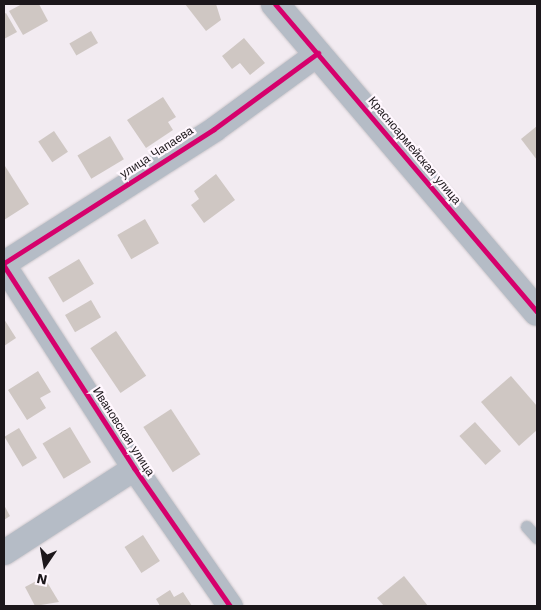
<!DOCTYPE html>
<html>
<head>
<meta charset="utf-8">
<style>
  body { margin:0 }
  #map { position:relative; width:541px; height:610px; overflow:hidden; background:#f2ebf1; font-family:"Work Sans",sans-serif }
  div>[style] { position:absolute }
  [style*='--x'] { left:calc(var(--x)*1px); top:calc(var(--y)*1px); width:calc(var(--w)*1px); rotate:calc(var(--a)*1deg) }
  .building>* { inset:0; background:#cfc7c3; transform-origin:0 0 }
  .roads { filter:drop-shadow(0 0 1px #cbc6ca) drop-shadow(0 0 1px #cbc6ca) }
  .service>* { height:12px; margin:-6px; padding:0 6px; transform-origin:6px; border-radius:6px; background:#b5bcc6 }
  .minor>* { height:25px; margin:-12.5px; padding:0 12.5px; transform-origin:12.5px; border-radius:12.5px; background:#b5bcc6 }
  .tertiary>* { height:28px; margin:-14px; padding:0 14px; transform-origin:14px; border-radius:14px; background:#b5bcc6 }
  .cycleway>* { height:5px; margin:-2.5px; padding:0 2.5px; transform-origin:2.5px; border-radius:2.5px; background:#d6006c }
  span { translate:-50% -50%; white-space:nowrap; text-align:center; line-height:1.15; -webkit-text-stroke:4.5px #fff7fe; paint-order:stroke }
  .street-label { font-size:12px; color:#1c171b }
  .frame { position:absolute; inset:0; border:5px solid #1c171b; pointer-events:none }
  .north { position:absolute; left:20px; top:540px; width:50px; height:50px; -webkit-text-stroke:4px #fff7fe; paint-order:stroke; rotate:192deg; font-size:14px; font-weight:700; line-height:20px; text-align:center; color:#1c171b }
  .north::after { content:''; display:block; margin:auto; width:18px; height:22px; background:#1c171b; clip-path:polygon(50% 0,100% 100%,50% 72%,0 100%) }
</style>
</head>
<body>
<div id="map">
  <div class="building">
    <div style="clip-path:polygon(22px 4px,39px 4px,48px 21px,23px 35px,9px 11px)"></div>
    <div style="clip-path:polygon(185px 4px,216px 4px,221px 20px,206px 31px)"></div>
    <div style="clip-path:polygon(6px 13px,17px 32px,4px 39px,4px 14px)"></div>
    <div style="left:91px;top:31px;width:14px;height:25px;rotate:60deg"></div>
    <div style="clip-path:polygon(244px 38px,265px 63px,250px 75px,240px 63px,232px 69px,222px 56px)"></div>
    <div style="clip-path:polygon(163px 97px,176px 117px,168px 122px,173px 130px,146px 148px,127px 120px)"></div>
    <div style="clip-path:polygon(537px 126px,537px 160px,521px 139px)"></div>
    <div style="left:54px;top:131px;width:25px;height:19px;rotate:56deg"></div>
    <div style="left:110px;top:136px;width:27px;height:38px;rotate:59deg"></div>
    <div style="clip-path:polygon(5px 166px,29px 204px,4px 220px,4px 167px)"></div>
    <div style="clip-path:polygon(216px 174px,235px 200px,204px 223px,191px 205px,199px 199px,194px 191px)"></div>
    <div style="left:145px;top:219px;width:28px;height:32px;rotate:60deg"></div>
    <div style="left:79px;top:259px;width:29px;height:36px;rotate:59deg"></div>
    <div style="left:91px;top:300px;width:20px;height:30px;rotate:60deg"></div>
    <div style="clip-path:polygon(4px 319px,16px 338px,4px 346px)"></div>
    <div style="left:116px;top:331px;width:54px;height:31px;rotate:56deg"></div>
    <div style="clip-path:polygon(38px 371px,51px 392px,40px 398px,46px 408px,27px 420px,8px 390px)"></div>
    <div style="clip-path:polygon(511px 376px,537px 406px,537px 430px,519px 446px,481px 402px)"></div>
    <div style="left:171px;top:409px;width:54px;height:33px;rotate:57deg"></div>
    <div style="left:475px;top:422px;width:39px;height:21px;rotate:48deg"></div>
    <div style="left:70px;top:427px;width:41px;height:32px;rotate:59deg"></div>
    <div style="left:19px;top:428px;width:35px;height:17px;rotate:59deg"></div>
    <div style="clip-path:polygon(4px 505px,10px 516px,4px 520px)"></div>
    <div style="left:143px;top:535px;width:31px;height:22px;rotate:57deg"></div>
    <div style="clip-path:polygon(404px 576px,428px 606px,384px 606px,377px 598px)"></div>
    <div style="clip-path:polygon(44px 577px,59px 602px,35px 606px,25px 587px)"></div>
    <div style="clip-path:polygon(170px 590px,174px 597px,183px 592px,192px 606px,160px 606px,156px 599px)"></div>
  </div>
  <div class="roads">
    <div class="service">
      <div style="--x:527;--y:527;--w:15;--a:48"></div>
    </div>
    <div class="minor">
      <div style="--x:4;--y:263;--w:249;--a:-32.5"></div>
      <div style="--x:214;--y:129;--w:129;--a:-36.2"></div>
      <div style="--x:4;--y:266;--w:240;--a:57.2"></div>
      <div style="--x:134;--y:468;--w:168;--a:55.2"></div>
      <div style="--x:4;--y:552;--w:155;--a:-32.9"></div>
    </div>
    <div class="tertiary">
      <div style="--x:275;--y:4;--w:404;--a:49.6"></div>
    </div>
  </div>
  <div class="cycleway">
    <div style="--x:275;--y:4;--w:404;--a:49.6"></div>
    <div style="--x:4;--y:263;--w:249;--a:-32.5"></div>
    <div style="--x:214;--y:129;--w:129;--a:-36.2"></div>
    <div style="--x:4;--y:266;--w:240;--a:57.2"></div>
    <div style="--x:134;--y:468;--w:168;--a:55.2"></div>
  </div>
  <div class="street-label">
    <span style="left:414px;top:151px;rotate:50deg">Красноармейская улица</span>
    <span style="left:157px;top:153px;rotate:-33deg">улица Чапаева</span>
    <span style="left:123px;top:432px;rotate:57deg">Ивановская улица</span>
  </div>
  <div class="frame"></div>
  <div class="north">N</div>
</div>
</body>
</html>
